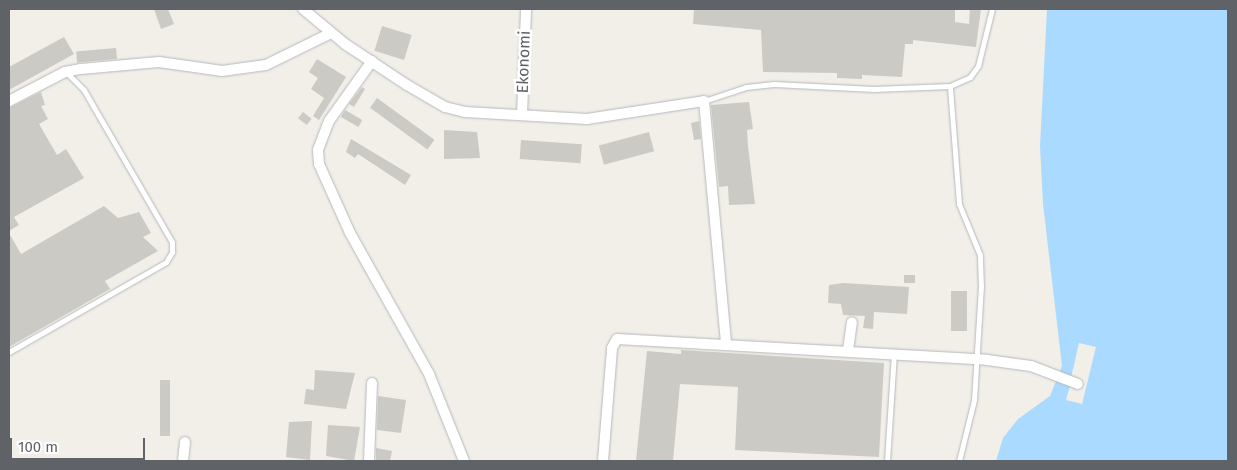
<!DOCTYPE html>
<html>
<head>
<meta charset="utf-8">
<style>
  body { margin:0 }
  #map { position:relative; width:1237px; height:470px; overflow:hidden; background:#f1efe8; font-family:"Fira Sans",sans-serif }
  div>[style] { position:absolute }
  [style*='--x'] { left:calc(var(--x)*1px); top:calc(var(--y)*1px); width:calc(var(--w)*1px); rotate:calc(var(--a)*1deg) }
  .water>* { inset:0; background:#aadaff }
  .pier>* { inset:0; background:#f1efe8 }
  .building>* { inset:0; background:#cccac5; transform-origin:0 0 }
  .roads { filter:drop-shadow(0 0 1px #b5b8bc) drop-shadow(0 0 1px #b5b8bc) }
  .lane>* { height:5px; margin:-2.5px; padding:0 2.5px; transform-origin:2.5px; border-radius:2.5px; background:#fff }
  .street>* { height:10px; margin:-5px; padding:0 5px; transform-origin:5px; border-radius:5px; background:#fff }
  span { translate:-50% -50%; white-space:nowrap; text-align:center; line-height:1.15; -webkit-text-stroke:5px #fff; paint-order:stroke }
  .street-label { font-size:16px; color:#5f6368 }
  .frame { position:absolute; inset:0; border:10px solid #5f6368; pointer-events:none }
  .scale { position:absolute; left:10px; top:438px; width:135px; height:22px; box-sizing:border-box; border:2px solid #5f6368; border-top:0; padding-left:6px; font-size:15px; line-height:18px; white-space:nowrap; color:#5f6368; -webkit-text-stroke:4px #fff; paint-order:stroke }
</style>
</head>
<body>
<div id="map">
  <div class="water">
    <div style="clip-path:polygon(1047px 9px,1228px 9px,1228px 461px,996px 461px,1003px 438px,1018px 419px,1050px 396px,1062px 366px,1043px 204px,1040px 146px)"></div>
  </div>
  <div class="pier">
    <div style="clip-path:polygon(1079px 343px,1096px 347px,1082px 404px,1066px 400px,1070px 386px,1058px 382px,1060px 375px,1071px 378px)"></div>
  </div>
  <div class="building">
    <div style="clip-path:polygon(154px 9px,168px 9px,174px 24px,161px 29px)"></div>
    <div style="clip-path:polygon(694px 9px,955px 9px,955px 22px,969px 24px,970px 9px,981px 9px,976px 47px,913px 40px,913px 44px,905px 44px,902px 77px,862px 75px,862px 79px,837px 78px,837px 73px,763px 72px,761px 30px,693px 24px)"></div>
    <div style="left:382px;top:26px;width:31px;height:26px;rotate:17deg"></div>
    <div style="clip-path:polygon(64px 37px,74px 54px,9px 90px,9px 67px)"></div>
    <div style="left:116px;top:48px;width:11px;height:40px;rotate:85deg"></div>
    <div style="clip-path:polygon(317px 59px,346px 77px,319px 120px,313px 116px,324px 98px,311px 89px,318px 78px,309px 72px)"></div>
    <div style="clip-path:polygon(362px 87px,365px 89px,354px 107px,349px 104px)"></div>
    <div style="clip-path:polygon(41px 92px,45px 105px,41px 106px,48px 119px,39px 124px,57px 155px,66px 149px,84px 178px,14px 217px,19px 225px,9px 231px,9px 108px)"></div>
    <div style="left:377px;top:98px;width:71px;height:12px;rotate:36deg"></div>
    <div style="clip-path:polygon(749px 102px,753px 129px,747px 130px,748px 146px,755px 204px,729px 205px,728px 186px,719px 187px,711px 105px)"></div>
    <div style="left:345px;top:110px;width:20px;height:8px;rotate:30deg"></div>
    <div style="left:303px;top:112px;width:11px;height:8px;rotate:38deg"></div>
    <div style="clip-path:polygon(699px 121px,701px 139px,694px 140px,691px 123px)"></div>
    <div style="clip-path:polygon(444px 130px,477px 132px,480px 158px,444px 159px)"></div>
    <div style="left:649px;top:132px;width:20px;height:52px;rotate:75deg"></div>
    <div style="clip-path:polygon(351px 139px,411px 175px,405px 185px,358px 154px,355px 158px,346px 152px)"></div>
    <div style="left:521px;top:140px;width:61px;height:19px;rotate:4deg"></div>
    <div style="clip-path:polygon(104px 206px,118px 218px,139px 212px,151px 233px,143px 237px,158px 251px,105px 281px,110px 289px,9px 347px,9px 233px,21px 254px)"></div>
    <div style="left:904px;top:275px;width:11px;height:8px"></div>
    <div style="clip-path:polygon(843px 283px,909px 287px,907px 314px,874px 312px,873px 329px,863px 328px,865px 316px,843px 315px,841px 304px,828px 303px,829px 285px)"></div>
    <div style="left:951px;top:291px;width:16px;height:40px"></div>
    <div style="clip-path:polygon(681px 350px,884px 363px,879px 457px,735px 450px,738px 387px,680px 384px,673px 461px,636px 461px,647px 351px,681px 354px)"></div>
    <div style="clip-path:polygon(315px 370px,355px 373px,346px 409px,304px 404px,306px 389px,314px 390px)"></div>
    <div style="left:160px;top:380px;width:10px;height:56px"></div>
    <div style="clip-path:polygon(378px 396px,406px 400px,401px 433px,377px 430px)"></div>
    <div style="clip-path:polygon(312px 421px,310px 460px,286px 457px,289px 422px)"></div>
    <div style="clip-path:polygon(328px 425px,360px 427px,354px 461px,326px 456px)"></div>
    <div style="clip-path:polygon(376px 448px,392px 451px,390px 461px,376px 461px)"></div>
  </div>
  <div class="roads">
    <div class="lane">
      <div style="--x:704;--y:101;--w:44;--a:-18.4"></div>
      <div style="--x:746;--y:87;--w:28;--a:-6"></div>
      <div style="--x:774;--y:84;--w:100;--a:2.9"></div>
      <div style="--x:874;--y:89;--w:76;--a:-2.3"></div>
      <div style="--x:9;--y:352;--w:181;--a:-29.8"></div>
      <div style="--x:166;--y:262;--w:12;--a:-59"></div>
      <div style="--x:172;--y:252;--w:10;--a:-90"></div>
      <div style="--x:172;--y:242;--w:176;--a:-120.1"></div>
      <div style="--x:84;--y:90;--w:25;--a:-135"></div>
      <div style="--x:887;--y:461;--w:107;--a:-86.3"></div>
      <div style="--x:959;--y:461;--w:63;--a:-76.2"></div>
      <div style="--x:974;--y:400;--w:113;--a:-86.5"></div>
      <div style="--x:981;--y:287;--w:32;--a:-92"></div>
      <div style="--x:980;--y:255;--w:55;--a:-112.4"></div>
      <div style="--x:959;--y:204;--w:118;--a:-94.4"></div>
      <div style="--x:950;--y:86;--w:22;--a:-24"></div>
      <div style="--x:970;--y:77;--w:14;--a:-54"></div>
      <div style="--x:978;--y:66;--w:59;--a:-76.2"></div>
    </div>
    <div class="street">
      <div style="--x:303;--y:9;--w:55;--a:39.8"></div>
      <div style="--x:345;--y:44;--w:74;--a:33.5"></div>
      <div style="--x:407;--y:85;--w:44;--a:30.1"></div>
      <div style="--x:445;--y:107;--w:21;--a:14"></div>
      <div style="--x:465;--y:112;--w:122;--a:3.3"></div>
      <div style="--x:587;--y:119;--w:118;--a:-8.7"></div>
      <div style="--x:704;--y:101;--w:245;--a:84.8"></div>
      <div style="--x:372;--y:61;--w:74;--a:125.6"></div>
      <div style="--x:329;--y:121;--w:31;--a:111"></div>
      <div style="--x:318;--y:150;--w:14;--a:86"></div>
      <div style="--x:319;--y:164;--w:76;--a:65.8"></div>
      <div style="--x:350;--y:233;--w:162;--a:60.7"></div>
      <div style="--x:429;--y:374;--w:94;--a:68.1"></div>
      <div style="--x:9;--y:101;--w:63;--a:-27.4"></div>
      <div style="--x:65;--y:72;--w:16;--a:-11"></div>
      <div style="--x:81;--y:69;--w:78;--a:-5.1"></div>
      <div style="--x:159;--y:62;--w:64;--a:8.1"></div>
      <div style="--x:222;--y:71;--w:44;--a:-7.8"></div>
      <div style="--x:266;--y:65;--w:72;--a:-26.2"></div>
      <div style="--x:522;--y:115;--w:106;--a:-87.8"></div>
      <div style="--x:848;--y:350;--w:28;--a:-82"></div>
      <div style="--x:183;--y:461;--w:19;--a:-84"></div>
      <div style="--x:369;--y:461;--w:78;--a:-87.8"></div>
      <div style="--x:603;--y:461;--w:113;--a:-85.4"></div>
      <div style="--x:612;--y:348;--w:10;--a:-61"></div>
      <div style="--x:617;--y:339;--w:371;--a:3.2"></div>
      <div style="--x:987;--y:360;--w:44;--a:7.8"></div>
      <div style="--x:1031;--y:366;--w:50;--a:21"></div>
    </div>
  </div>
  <div class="street-label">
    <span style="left:524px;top:62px;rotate:-88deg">Ekonomi</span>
  </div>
  <div class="frame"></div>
  <div class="scale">100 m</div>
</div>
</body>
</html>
